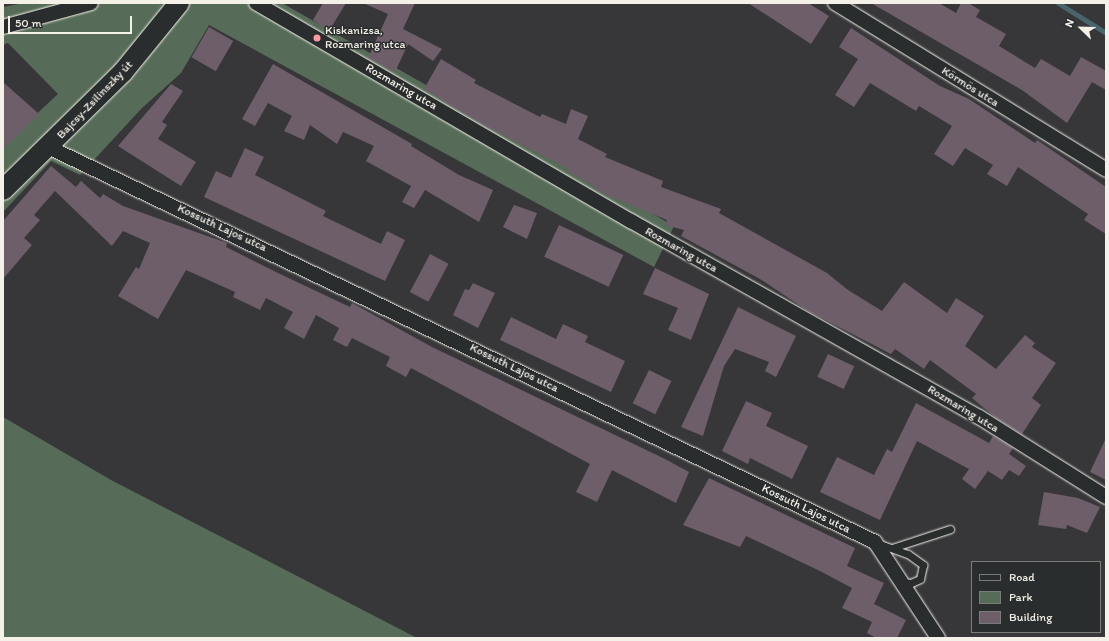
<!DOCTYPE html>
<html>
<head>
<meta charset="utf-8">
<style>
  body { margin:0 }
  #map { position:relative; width:1109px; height:641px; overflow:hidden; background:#37373a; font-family:Itim,sans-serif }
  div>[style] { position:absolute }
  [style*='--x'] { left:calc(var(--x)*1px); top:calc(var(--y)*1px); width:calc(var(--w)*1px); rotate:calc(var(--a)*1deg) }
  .green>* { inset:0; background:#566c58 }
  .stream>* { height:5px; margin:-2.5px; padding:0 2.5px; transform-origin:2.5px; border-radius:2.5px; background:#47656a }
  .building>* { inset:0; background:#6d5e6a; transform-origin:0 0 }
  .roads { filter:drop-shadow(0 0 1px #f4f1e8) drop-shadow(0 0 1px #f4f1e8) }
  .lane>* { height:7px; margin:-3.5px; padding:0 3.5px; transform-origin:3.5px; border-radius:3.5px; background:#2a2d2e }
  .street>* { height:14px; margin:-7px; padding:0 7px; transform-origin:7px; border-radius:7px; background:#2a2d2e }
  .secondary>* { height:20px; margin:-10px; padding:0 10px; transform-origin:10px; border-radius:10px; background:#2a2d2e }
  .dots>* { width:11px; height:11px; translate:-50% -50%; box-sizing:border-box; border:2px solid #2a2d2e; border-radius:50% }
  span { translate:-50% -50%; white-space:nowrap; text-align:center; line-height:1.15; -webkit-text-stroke:3px #2a2d2e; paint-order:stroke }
  .poi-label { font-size:12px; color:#f4f1e8 }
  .left { translate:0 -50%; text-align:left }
  .street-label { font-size:12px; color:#f4f1e8 }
  .frame { position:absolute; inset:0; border:4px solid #f4f1e8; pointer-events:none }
  .legend { position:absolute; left:971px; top:561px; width:130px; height:72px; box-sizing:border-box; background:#2a2d2e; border:1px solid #7b7b78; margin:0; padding:5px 7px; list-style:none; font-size:12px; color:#f4f1e8 }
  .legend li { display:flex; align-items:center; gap:8px; height:20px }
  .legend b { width:20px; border:1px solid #7b7b78 }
  .north { position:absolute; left:1061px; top:8px; width:40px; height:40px; -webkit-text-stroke:3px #2a2d2e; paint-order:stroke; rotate:293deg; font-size:11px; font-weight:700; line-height:16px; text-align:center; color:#f4f1e8 }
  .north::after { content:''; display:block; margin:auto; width:14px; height:18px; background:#f4f1e8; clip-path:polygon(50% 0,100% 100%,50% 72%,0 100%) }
  .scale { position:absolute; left:8px; top:16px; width:124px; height:18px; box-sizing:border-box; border:2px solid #f4f1e8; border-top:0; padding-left:5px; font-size:12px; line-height:14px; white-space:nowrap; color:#f4f1e8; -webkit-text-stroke:3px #2a2d2e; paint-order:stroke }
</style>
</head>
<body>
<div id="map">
  <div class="green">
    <div style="clip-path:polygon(24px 3px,282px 3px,674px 226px,654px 267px,209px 25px,181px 73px,142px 108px,80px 175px,51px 161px,3px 212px,3px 145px,58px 94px,8px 43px,3px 45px,3px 7px)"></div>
    <div style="clip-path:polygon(3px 417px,111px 480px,417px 638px,3px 638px)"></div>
  </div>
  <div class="stream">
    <div style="--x:1058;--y:3;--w:57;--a:32"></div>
  </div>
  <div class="building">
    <div style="clip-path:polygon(323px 3px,346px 3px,329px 31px,313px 20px)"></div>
    <div style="clip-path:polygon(363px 3px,415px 3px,403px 29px,442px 49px,433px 61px,408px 44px,395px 72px,368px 58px,388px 14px)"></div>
    <div style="clip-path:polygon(748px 3px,808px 3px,829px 16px,811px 44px)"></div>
    <div style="clip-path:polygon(871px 3px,939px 3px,956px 13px,961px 3px,968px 3px,980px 10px,976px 17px,1006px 34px,999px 46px,1035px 68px,1041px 59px,1070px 76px,1081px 57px,1106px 71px,1106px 90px,1092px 82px,1067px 123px,1022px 90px)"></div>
    <div style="left:209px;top:27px;width:28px;height:35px;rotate:30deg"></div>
    <div style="clip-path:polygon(851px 28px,940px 86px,969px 99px,1035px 143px,1037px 140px,1106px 187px,1106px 234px,1084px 220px,1088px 214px,1018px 167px,1007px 186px,987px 174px,993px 165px,965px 148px,953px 166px,934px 154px,952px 126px,919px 106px,916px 111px,870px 83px,854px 107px,835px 95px,858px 59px,839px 47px)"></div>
    <div style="clip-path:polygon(441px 59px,476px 80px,474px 83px,540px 117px,542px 114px,566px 124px,571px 109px,588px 116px,578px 139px,607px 154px,605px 157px,663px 181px,661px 187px,721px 209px,719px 213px,827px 273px,848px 290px,882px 311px,904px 282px,947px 313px,956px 298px,984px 316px,965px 346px,996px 369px,1025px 335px,1035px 343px,1032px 347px,1056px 363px,1032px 398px,1041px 405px,1022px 434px,996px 418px,972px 398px,976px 394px,930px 360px,924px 369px,895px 349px,891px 354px,808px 311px,760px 279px,681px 236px,684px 230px,665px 225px,667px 220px,595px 190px,596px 187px,567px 171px,569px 169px,483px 125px,424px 89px)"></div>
    <div style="clip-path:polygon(273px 64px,412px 144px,411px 146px,459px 175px,493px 190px,479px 222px,425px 190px,414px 208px,402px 202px,411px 186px,366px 161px,374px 146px,343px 132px,337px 144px,310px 125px,304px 140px,284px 131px,292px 116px,268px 103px,255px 126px,242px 119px)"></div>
    <div style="clip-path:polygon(3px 82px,39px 114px,3px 149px)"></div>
    <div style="clip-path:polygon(171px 84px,183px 91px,162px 122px,167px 125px,158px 139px,196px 162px,181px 186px,118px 146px)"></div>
    <div style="clip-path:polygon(245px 148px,264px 157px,255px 175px,326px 211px,323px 216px,381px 244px,387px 231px,405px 240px,385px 281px,204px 197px,216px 171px,231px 178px)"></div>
    <div style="clip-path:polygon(51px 166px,76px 187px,81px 181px,100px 198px,103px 194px,123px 206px,227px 243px,226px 247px,278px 273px,350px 307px,352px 303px,432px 347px,665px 459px,689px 472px,676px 503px,612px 470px,597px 502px,576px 492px,590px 464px,411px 368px,406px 377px,386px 366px,390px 357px,352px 338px,347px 347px,333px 340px,339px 328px,316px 315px,304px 339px,284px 328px,293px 312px,266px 298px,260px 310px,233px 297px,235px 292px,186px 270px,158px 319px,118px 296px,136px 267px,139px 269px,150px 243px,123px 231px,112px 246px,55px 191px,34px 215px,40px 220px,24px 238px,32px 245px,3px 279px,3px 221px)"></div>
    <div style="clip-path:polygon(514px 205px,537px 213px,527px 239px,503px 227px)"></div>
    <div style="left:559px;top:225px;width:71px;height:35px;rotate:25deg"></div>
    <div style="left:430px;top:254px;width:21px;height:43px;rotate:28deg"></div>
    <div style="clip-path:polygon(655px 268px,709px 294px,691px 340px,668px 330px,678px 308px,643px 294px)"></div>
    <div style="clip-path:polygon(473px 283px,495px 293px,478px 328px,453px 315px,465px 289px,469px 290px)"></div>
    <div style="clip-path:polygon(738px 307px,796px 336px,776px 377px,765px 371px,769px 362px,735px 349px,724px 366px,703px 436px,681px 427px)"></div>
    <div style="clip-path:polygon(511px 317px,556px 339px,563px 324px,588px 336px,585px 342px,625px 361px,611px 392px,500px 340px)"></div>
    <div style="left:828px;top:354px;width:29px;height:25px;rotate:25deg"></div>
    <div style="left:649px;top:370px;width:25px;height:37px;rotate:26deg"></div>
    <div style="clip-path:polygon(746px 401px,772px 413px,766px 426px,808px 446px,792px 479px,750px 458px,748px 464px,722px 451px)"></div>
    <div style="clip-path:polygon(916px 403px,989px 443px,993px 436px,1013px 448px,1009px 454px,1026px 466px,1019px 476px,1009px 470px,1002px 480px,988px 471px,975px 489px,962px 479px,969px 469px,917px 441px,880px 520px,820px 492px,837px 457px,874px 475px,887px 449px,892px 452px)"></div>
    <div style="clip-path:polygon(1106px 438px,1106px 480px,1090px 472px)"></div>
    <div style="clip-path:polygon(709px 478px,855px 548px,847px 566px,884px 583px,874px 604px,906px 620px,897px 638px,876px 638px,867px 633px,872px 622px,842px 608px,852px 588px,820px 571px,746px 536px,740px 547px,683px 525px)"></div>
    <div style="clip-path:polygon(1044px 492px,1078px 498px,1100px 507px,1087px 533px,1067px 525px,1066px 529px,1038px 525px)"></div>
  </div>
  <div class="roads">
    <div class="lane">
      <div style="--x:877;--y:543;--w:33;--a:20"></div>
      <div style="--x:908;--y:554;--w:19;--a:36"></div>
      <div style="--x:923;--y:565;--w:14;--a:102"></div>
      <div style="--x:920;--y:579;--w:10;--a:156"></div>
      <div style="--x:911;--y:583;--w:9;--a:-174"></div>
      <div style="--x:892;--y:548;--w:61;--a:-18.1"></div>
    </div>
    <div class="street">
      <div style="--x:256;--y:3;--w:434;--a:30.2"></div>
      <div style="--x:631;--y:221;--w:399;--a:29.4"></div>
      <div style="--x:979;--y:417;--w:150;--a:32.2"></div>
      <div style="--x:835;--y:3;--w:318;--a:31.6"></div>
      <div style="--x:3;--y:27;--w:91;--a:-15.3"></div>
      <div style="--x:48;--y:147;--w:916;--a:25.53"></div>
      <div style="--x:875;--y:542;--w:115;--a:56.7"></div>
    </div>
    <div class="secondary">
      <div style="--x:3;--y:190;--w:168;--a:-44.5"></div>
      <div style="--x:123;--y:72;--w:89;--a:-50.9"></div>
    </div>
  </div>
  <div class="dots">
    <div style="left:317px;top:38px;background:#ff9aa2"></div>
  </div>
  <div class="poi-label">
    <span class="left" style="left:325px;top:38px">Kiskanizsa,<br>Rozmaring utca</span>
  </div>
  <div class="street-label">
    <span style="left:401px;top:87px;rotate:30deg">Rozmaring utca</span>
    <span style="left:970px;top:87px;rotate:32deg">Körmös utca</span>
    <span style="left:95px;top:100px;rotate:-46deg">Bajcsy-Zsilinszky út</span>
    <span style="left:222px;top:228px;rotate:25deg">Kossuth Lajos utca</span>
    <span style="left:681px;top:250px;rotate:29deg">Rozmaring utca</span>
    <span style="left:514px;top:368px;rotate:26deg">Kossuth Lajos utca</span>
    <span style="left:963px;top:409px;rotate:31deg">Rozmaring utca</span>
    <span style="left:806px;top:509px;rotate:26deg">Kossuth Lajos utca</span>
  </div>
  <div class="frame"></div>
  <ul class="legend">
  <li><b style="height:5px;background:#2a2d2e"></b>Road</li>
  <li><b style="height:11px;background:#566c58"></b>Park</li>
  <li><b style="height:11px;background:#6d5e6a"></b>Building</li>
  </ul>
  <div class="north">N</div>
  <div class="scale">50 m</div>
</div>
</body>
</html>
